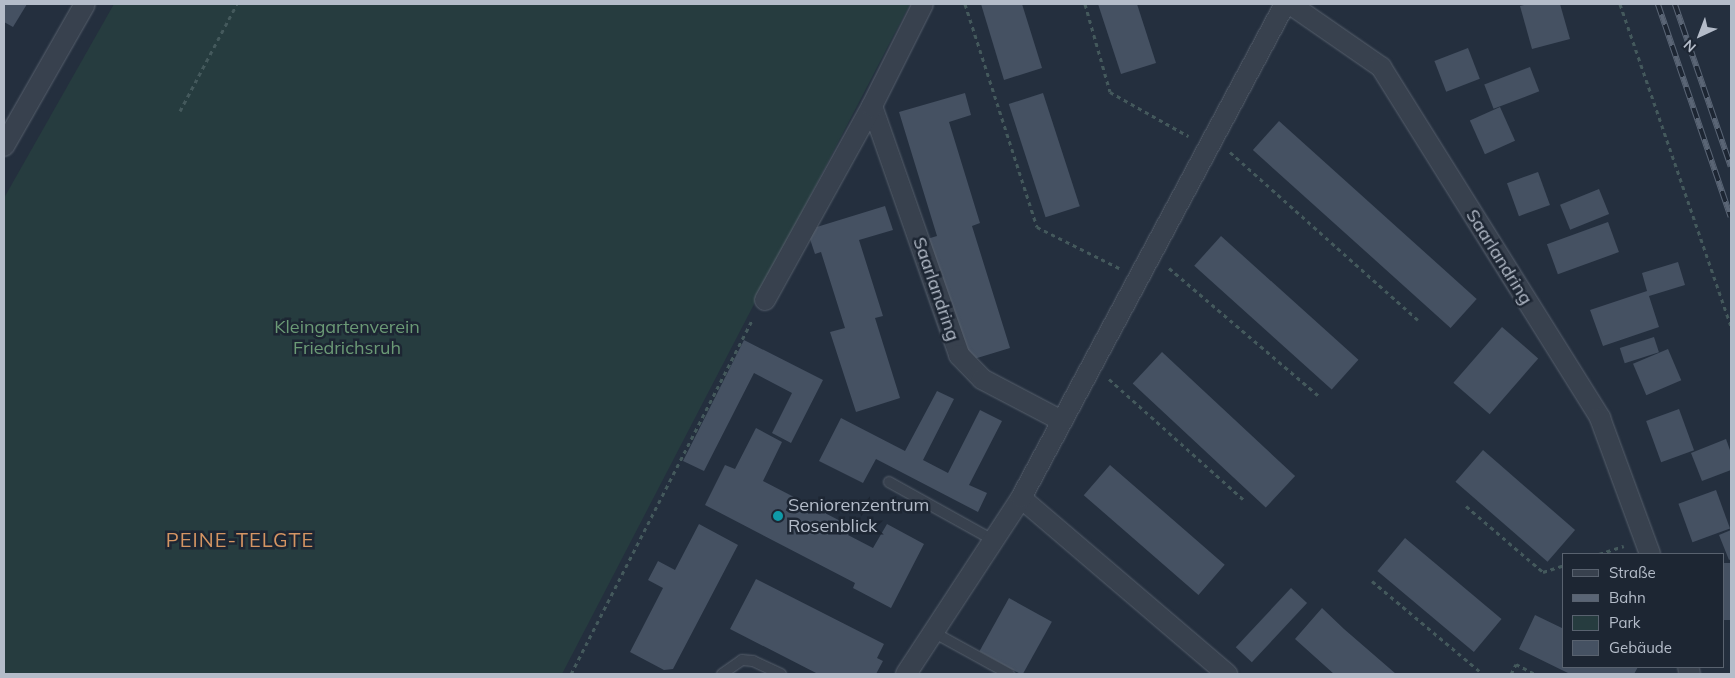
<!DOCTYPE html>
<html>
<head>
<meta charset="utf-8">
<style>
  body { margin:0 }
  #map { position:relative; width:1735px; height:678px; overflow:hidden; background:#242f3e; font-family:Mulish,sans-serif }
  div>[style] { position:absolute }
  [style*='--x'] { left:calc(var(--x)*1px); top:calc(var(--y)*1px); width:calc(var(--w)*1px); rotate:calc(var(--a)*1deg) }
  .green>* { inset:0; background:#263c3f }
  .building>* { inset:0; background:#455162; transform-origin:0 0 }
  .path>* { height:3px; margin-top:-1.5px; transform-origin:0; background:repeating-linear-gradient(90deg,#44595c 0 4px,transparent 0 8px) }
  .roads { filter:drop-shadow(0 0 1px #565f6c) drop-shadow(0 0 1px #565f6c) }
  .service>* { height:10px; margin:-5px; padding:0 5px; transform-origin:5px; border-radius:5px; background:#38414e }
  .minor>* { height:20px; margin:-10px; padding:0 10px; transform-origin:10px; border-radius:10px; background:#38414e }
  .rail>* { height:5.5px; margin-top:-2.75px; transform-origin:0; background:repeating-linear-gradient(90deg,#1d2633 0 11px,#5a6575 0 22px); box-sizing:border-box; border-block:1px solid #5a6575 }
  .dots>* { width:14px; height:14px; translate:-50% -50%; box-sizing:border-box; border:2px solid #1d2633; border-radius:50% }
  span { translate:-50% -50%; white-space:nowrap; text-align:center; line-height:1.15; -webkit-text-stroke:5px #1d2633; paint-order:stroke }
  .street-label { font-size:18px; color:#b4bcc9 }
  .park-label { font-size:18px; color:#6b9a76 }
  .poi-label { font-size:18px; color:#b4bcc9 }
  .left { translate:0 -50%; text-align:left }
  .quarter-label { font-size:20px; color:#d59563; letter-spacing:1px }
  .frame { position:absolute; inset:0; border:5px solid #b4bcc9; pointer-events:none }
  .legend { position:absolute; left:1562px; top:553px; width:162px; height:115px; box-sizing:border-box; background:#1d2633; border:1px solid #59626f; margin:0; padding:6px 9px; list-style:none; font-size:15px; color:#b4bcc9 }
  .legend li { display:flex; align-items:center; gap:10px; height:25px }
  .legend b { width:25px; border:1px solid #59626f }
  .north { position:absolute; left:1675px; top:10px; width:50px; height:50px; -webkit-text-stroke:4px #1d2633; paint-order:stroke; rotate:223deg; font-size:14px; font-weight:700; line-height:20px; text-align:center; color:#b4bcc9 }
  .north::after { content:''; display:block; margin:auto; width:18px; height:22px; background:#b4bcc9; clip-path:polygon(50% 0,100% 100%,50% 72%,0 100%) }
</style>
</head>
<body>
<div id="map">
  <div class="green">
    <div style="clip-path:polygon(114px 4px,910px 4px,562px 674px,4px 674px,4px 198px)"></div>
  </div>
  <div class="building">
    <div style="clip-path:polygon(4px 4px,27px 4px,13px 27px,4px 22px)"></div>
    <div style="clip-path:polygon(981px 4px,1022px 4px,1042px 68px,1004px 80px)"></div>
    <div style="clip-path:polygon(1098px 4px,1137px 4px,1156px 63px,1121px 74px)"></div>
    <div style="clip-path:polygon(1528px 4px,1560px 4px,1570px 39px,1532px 49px,1520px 6px)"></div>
    <div style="left:1468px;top:48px;width:33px;height:36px;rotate:69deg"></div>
    <div style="left:1530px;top:67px;width:26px;height:49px;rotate:69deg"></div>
    <div style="clip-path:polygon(965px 93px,971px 115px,949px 122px,980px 223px,972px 226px,1010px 348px,964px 362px,927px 239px,937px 236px,899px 112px)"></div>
    <div style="left:1043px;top:93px;width:119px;height:36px;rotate:72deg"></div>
    <div style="left:1500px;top:107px;width:37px;height:33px;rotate:66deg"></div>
    <div style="left:1279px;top:121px;width:266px;height:39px;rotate:42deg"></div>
    <div style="left:1538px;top:172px;width:35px;height:33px;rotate:70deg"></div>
    <div style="left:1599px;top:189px;width:27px;height:42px;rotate:68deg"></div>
    <div style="clip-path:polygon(885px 206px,893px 230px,859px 240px,883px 316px,875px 318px,900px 398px,856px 412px,830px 332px,845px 328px,821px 252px,815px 254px,807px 230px)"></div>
    <div style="left:1608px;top:222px;width:32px;height:65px;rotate:70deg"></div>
    <div style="left:1221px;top:236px;width:185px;height:40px;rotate:42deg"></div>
    <div style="clip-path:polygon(1678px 262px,1685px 285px,1649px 296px,1659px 327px,1603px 346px,1590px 310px,1647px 291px,1642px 273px)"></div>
    <div style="left:1502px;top:327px;width:48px;height:74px;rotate:41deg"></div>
    <div style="left:1654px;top:337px;width:16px;height:36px;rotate:72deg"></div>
    <div style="clip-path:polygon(744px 340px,823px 380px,791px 443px,772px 433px,792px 393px,754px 373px,704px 471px,683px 461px)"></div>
    <div style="left:1668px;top:349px;width:34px;height:38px;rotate:67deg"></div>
    <div style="left:1162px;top:352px;width:182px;height:43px;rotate:43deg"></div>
    <div style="clip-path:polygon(937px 391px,954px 399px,923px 460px,948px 473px,980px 410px,1002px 421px,969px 485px,987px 493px,978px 512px,876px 459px,863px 483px,819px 461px,841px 418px,905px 451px)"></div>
    <div style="left:1679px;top:409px;width:44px;height:35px;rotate:70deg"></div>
    <div style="clip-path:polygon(756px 428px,782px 442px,763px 481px,852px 527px,848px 535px,873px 548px,887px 524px,924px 544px,891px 608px,853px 588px,855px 583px,705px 505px,725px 465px,735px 469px)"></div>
    <div style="clip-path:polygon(1726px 439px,1731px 453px,1731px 470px,1702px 481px,1691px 453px)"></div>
    <div style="left:1483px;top:450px;width:122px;height:42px;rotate:41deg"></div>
    <div style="left:1110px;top:465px;width:152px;height:40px;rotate:41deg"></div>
    <div style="left:1716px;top:490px;width:41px;height:40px;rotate:70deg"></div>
    <div style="clip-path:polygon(699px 524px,738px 545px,673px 669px,664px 670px,630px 652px,663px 588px,648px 580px,658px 561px,675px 570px)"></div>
    <div style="clip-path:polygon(1731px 530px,1731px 559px,1729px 560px,1719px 535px)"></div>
    <div style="left:1405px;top:538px;width:126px;height:43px;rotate:40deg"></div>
    <div style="left:1731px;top:563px;width:57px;height:8px;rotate:90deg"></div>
    <div style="clip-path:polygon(756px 579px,884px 644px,877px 658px,883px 661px,876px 674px,818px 674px,730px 629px)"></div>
    <div style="left:1291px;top:588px;width:22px;height:81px;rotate:43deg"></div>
    <div style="left:1009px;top:598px;width:49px;height:61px;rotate:29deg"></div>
    <div style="clip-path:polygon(1322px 608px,1344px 629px,1396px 674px,1334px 674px,1295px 639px)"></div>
    <div style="clip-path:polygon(1535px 615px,1564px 629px,1564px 667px,1638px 667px,1634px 674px,1570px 674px,1519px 649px)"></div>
  </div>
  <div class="path">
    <div style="--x:965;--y:4;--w:234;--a:72.1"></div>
    <div style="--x:1037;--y:227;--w:92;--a:26.6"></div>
    <div style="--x:1085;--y:4;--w:91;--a:74.1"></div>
    <div style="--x:1110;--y:92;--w:90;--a:29.4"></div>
    <div style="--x:1620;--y:4;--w:342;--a:71"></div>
    <div style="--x:180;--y:111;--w:121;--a:-62"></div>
    <div style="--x:1230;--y:152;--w:252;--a:41.8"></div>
    <div style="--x:1169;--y:268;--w:199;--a:40.5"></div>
    <div style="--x:1109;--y:379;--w:183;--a:41.9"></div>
    <div style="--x:1466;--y:506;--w:101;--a:40.6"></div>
    <div style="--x:1543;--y:572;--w:22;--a:-18"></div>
    <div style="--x:1599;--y:554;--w:26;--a:-18"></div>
    <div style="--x:1372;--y:581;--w:145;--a:40"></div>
    <div style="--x:571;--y:674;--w:399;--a:-62.9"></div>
    <div style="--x:1511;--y:674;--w:11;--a:-63"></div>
    <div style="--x:1516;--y:664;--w:21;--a:28"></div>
  </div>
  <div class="roads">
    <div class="service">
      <div style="--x:889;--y:482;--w:119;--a:29.1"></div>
      <div style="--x:933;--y:632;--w:87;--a:28.9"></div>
      <div style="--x:722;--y:674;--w:24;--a:-35"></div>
      <div style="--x:742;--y:660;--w:11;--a:5"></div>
      <div style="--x:753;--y:661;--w:31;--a:25"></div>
    </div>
    <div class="minor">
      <div style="--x:1290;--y:4;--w:111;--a:34.7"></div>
      <div style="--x:1381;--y:67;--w:414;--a:58"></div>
      <div style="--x:1600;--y:418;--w:145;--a:69.8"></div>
      <div style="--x:872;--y:106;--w:264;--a:70.7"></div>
      <div style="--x:959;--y:355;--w:33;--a:46"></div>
      <div style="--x:982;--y:379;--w:90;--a:27.7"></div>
      <div style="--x:4;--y:146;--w:163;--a:-60.3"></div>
      <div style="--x:765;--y:300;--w:222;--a:-61.1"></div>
      <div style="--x:872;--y:106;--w:114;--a:-63.4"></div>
      <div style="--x:1021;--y:498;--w:271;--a:40.5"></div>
      <div style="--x:1688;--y:667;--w:7;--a:74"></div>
      <div style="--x:906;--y:674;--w:210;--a:-56.8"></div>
      <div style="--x:1021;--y:498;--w:560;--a:-61.88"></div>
    </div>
  </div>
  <div class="rail">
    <div style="--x:1658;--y:4;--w:225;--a:71.1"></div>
    <div style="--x:1675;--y:4;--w:172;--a:71"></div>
  </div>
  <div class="dots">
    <div style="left:778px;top:516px;background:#0f9aa8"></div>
  </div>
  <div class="street-label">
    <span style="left:1499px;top:257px;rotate:58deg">Saarlandring</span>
    <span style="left:936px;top:289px;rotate:71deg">Saarlandring</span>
  </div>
  <div class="park-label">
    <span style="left:347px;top:338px">Kleingartenverein<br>Friedrichsruh</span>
  </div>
  <div class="poi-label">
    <span class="left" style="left:788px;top:516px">Seniorenzentrum<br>Rosenblick</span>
  </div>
  <div class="quarter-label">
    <span style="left:240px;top:539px">PEINE-TELGTE</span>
  </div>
  <div class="frame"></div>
  <ul class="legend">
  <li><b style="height:6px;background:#38414e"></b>Straße</li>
  <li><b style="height:6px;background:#5a6575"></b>Bahn</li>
  <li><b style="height:14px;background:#263c3f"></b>Park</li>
  <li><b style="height:14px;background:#455162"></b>Gebäude</li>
  </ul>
  <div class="north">N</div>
</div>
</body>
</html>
